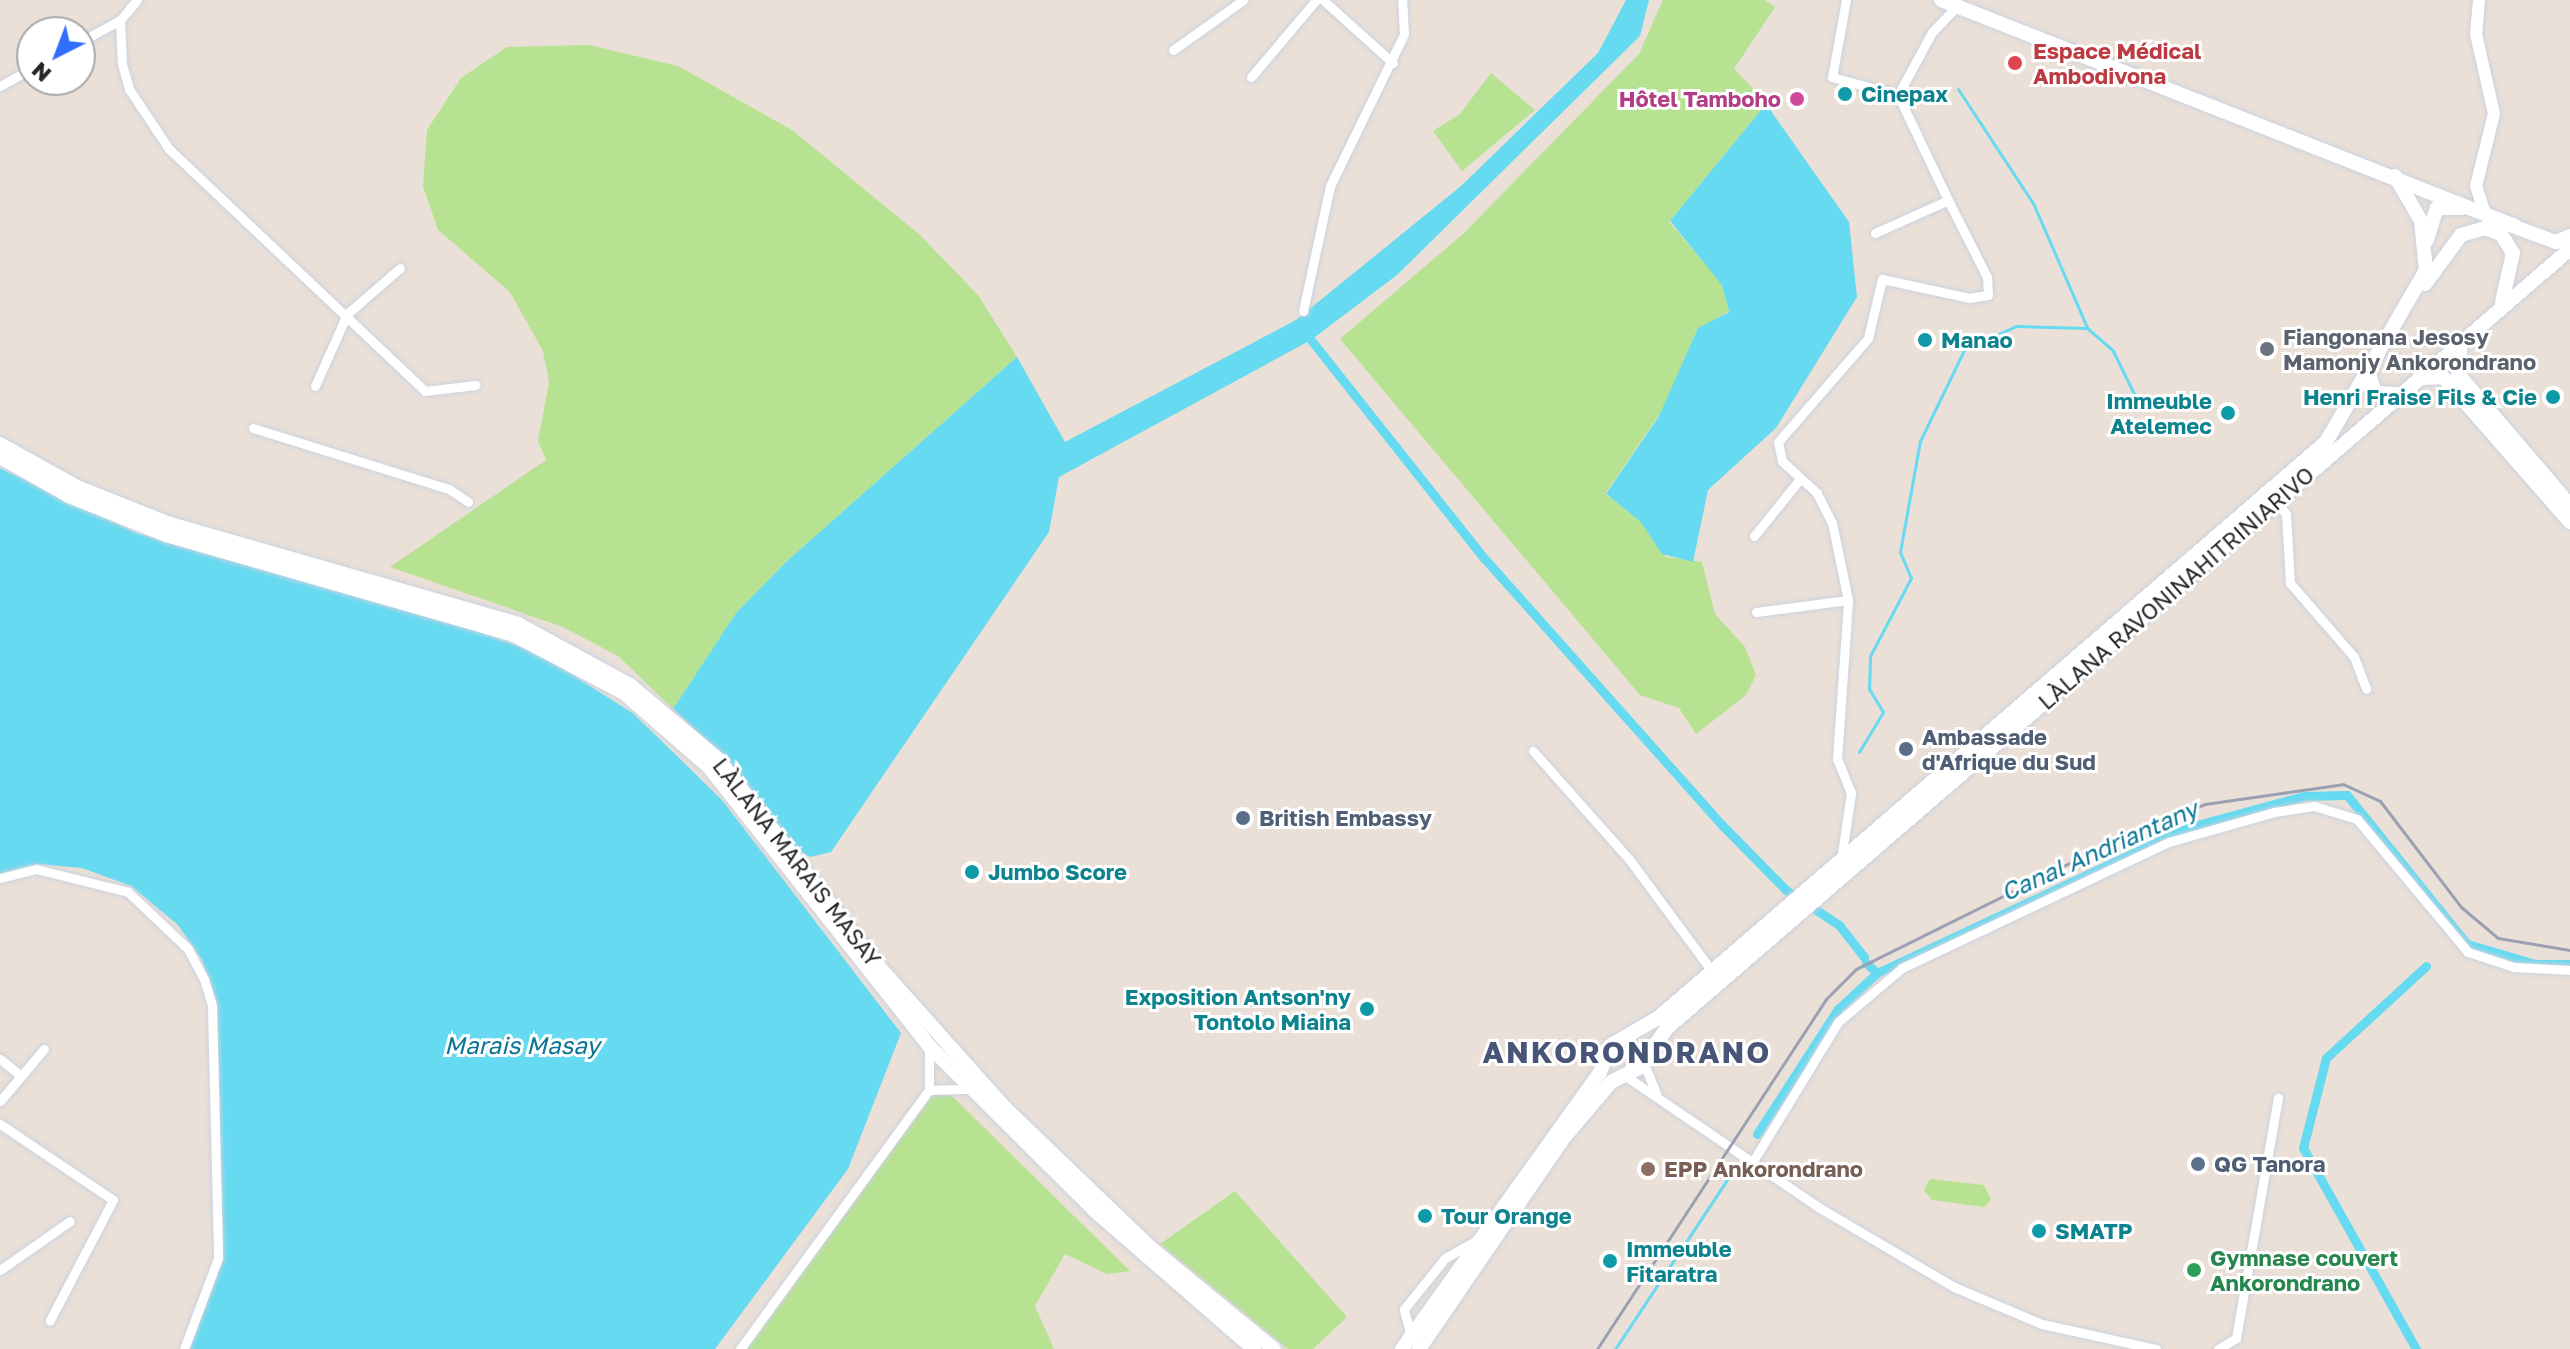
<!DOCTYPE html>
<html>
<head>
<meta charset="utf-8">
<style>
  body { margin:0 }
  #map { position:relative; width:2570px; height:1349px; overflow:hidden; background:#eae0d7; font-family:"Golos Text",sans-serif }
  div>[style] { position:absolute }
  [style*='--x'] { left:calc(var(--x)*1px); top:calc(var(--y)*1px); width:calc(var(--w)*1px); rotate:calc(var(--a)*1deg) }
  .green>* { inset:0; background:#b6e291 }
  .water>* { inset:0; background:#66daf0 }
  .stream>* { height:3px; margin:-1.5px; padding:0 1.5px; transform-origin:1.5px; border-radius:1.5px; background:#66daf0 }
  .canal>* { height:9px; margin:-4.5px; padding:0 4.5px; transform-origin:4.5px; border-radius:4.5px; background:#66daf0 }
  .roads { filter:drop-shadow(0 0 2px #ccd2e0) drop-shadow(0 0 2px #ccd2e0) }
  .minor>* { height:9px; margin:-4.5px; padding:0 4.5px; transform-origin:4.5px; border-radius:4.5px; background:#fff }
  .tertiary>* { height:12px; margin:-6px; padding:0 6px; transform-origin:6px; border-radius:6px; background:#fff }
  .secondary>* { height:14px; margin:-7px; padding:0 7px; transform-origin:7px; border-radius:7px; background:#fff }
  .rail>* { height:3px; margin:-1.5px; padding:0 1.5px; transform-origin:1.5px; border-radius:1.5px; background:#9aa0b2 }
  .dots>* { width:22px; height:22px; translate:-50% -50%; box-sizing:border-box; border:4px solid #fff; border-radius:50% }
  span { translate:-50% -50%; white-space:nowrap; text-align:center; line-height:1.15; -webkit-text-stroke:6px #fff; paint-order:stroke }
  .health-label { font-size:22px; color:#be3a42; font-weight:700 }
  .left { translate:0 -50%; text-align:left }
  .culture-label { font-size:22px; color:#0d838f; font-weight:700 }
  .right { translate:-100% -50%; text-align:right }
  .hotel-label { font-size:22px; color:#b23c85; font-weight:700 }
  .worship-label { font-size:22px; color:#5b616d; font-weight:700 }
  .street-label { font-size:22px; color:#262626 }
  .service-label { font-size:22px; color:#4e5e75; font-weight:700 }
  .education-label { font-size:22px; color:#785e54; font-weight:700 }
  .leisure-label { font-size:22px; color:#27864d; font-weight:700 }
  .water-label { font-size:24px; color:#0b7596; font-style:italic }
  .district-label { font-size:30px; color:#475577; font-weight:700; letter-spacing:2px }
  .north { position:absolute; left:16px; top:16px; width:80px; height:80px; box-sizing:border-box; background:#fff; border:2px solid #a8a8a8; border-radius:50%; rotate:222deg; font-size:22px; font-weight:700; line-height:32px; text-align:center; color:#262626 }
  .north::after { content:''; display:block; margin:auto; width:28px; height:36px; background:#316efc; clip-path:polygon(50% 0,100% 100%,50% 72%,0 100%) }
</style>
</head>
<body>
<div id="map">
  <div class="green">
    <div style="clip-path:polygon(1663px 0,1765px 0,1775px 7px,1734px 69px,1767px 103px,1669px 222px,1721px 282px,1729px 311px,1697px 330px,1665px 406px,1605px 494px,1640px 520px,1666px 557px,1702px 562px,1715px 614px,1745px 647px,1756px 675px,1746px 695px,1696px 734px,1679px 708px,1640px 695px,1340px 339px,1463px 234px,1639px 54px)"></div>
    <div style="clip-path:polygon(589px 45px,678px 66px,792px 130px,920px 235px,978px 295px,1017px 357px,786px 562px,736px 613px,673px 709px,618px 656px,563px 627px,390px 567px,546px 460px,538px 441px,549px 382px,543px 351px,510px 292px,438px 230px,423px 186px,427px 130px,461px 78px,507px 47px)"></div>
    <div style="clip-path:polygon(1491px 73px,1535px 110px,1462px 171px,1433px 131px,1460px 114px)"></div>
    <div style="clip-path:polygon(933px 1094px,951px 1095px,1130px 1271px,1107px 1274px,1065px 1254px,1035px 1306px,1054px 1349px,747px 1349px)"></div>
    <div style="clip-path:polygon(1930px 1179px,1984px 1185px,1991px 1200px,1984px 1207px,1932px 1200px,1924px 1190px)"></div>
    <div style="clip-path:polygon(1235px 1191px,1347px 1317px,1313px 1349px,1288px 1349px,1160px 1244px)"></div>
  </div>
  <div class="water">
    <div style="clip-path:polygon(1626px 0,1649px 0,1640px 36px,1397px 275px,1311px 340px,1059px 477px,1049px 532px,831px 852px,810px 857px,793px 847px,730px 762px,673px 709px,736px 613px,786px 562px,1017px 357px,1065px 442px,1296px 320px,1461px 186px,1598px 53px)"></div>
    <div style="clip-path:polygon(1766px 104px,1849px 222px,1857px 297px,1776px 428px,1708px 490px,1693px 562px,1662px 554px,1640px 521px,1606px 494px,1659px 416px,1698px 328px,1729px 312px,1722px 285px,1670px 221px)"></div>
    <div style="clip-path:polygon(0 468px,136px 533px,395px 602px,540px 654px,634px 714px,722px 800px,901px 1033px,848px 1169px,715px 1349px,187px 1349px,221px 1251px,215px 999px,202px 960px,178px 925px,131px 886px,82px 868px,37px 864px,0 874px)"></div>
  </div>
  <div class="stream">
    <div style="--x:1958;--y:89;--w:136;--a:56.7"></div>
    <div style="--x:2033;--y:203;--w:135;--a:66.5"></div>
    <div style="--x:1859;--y:752;--w:47;--a:-59"></div>
    <div style="--x:1883;--y:712;--w:27;--a:-121"></div>
    <div style="--x:1869;--y:689;--w:33;--a:-88"></div>
    <div style="--x:1870;--y:656;--w:88;--a:-62.3"></div>
    <div style="--x:1911;--y:578;--w:28;--a:-113"></div>
    <div style="--x:1900;--y:552;--w:113;--a:-79.8"></div>
    <div style="--x:1920;--y:441;--w:101;--a:-64.2"></div>
    <div style="--x:1964;--y:350;--w:57;--a:-24.8"></div>
    <div style="--x:2016;--y:326;--w:71;--a:1.6"></div>
    <div style="--x:2087;--y:328;--w:35;--a:41"></div>
    <div style="--x:2113;--y:351;--w:59;--a:63.9"></div>
    <div style="--x:1615;--y:1349;--w:219;--a:-56.5"></div>
  </div>
  <div class="canal">
    <div style="--x:1311;--y:340;--w:278;--a:51.6"></div>
    <div style="--x:1484;--y:558;--w:358;--a:48.3"></div>
    <div style="--x:1722;--y:825;--w:91;--a:45.4"></div>
    <div style="--x:1786;--y:890;--w:64;--a:33.4"></div>
    <div style="--x:1839;--y:925;--w:41;--a:52"></div>
    <div style="--x:1866;--y:963;--w:15;--a:42"></div>
    <div style="--x:1757;--y:1134;--w:149;--a:-57.1"></div>
    <div style="--x:1838;--y:1009;--w:53;--a:-42.7"></div>
    <div style="--x:1877;--y:973;--w:341;--a:-25.1"></div>
    <div style="--x:2186;--y:828;--w:122;--a:-15.2"></div>
    <div style="--x:2304;--y:796;--w:43;--a:-1.3"></div>
    <div style="--x:2347;--y:795;--w:191;--a:51.2"></div>
    <div style="--x:2467;--y:944;--w:71;--a:16.4"></div>
    <div style="--x:2535;--y:964;--w:35;--a:0"></div>
    <div style="--x:2416;--y:1349;--w:231;--a:-119.3"></div>
    <div style="--x:2303;--y:1148;--w:93;--a:-75.7"></div>
    <div style="--x:2326;--y:1058;--w:136;--a:-42.6"></div>
  </div>
  <div class="roads">
    <div class="minor">
      <div style="--x:137;--y:0;--w:26;--a:130"></div>
      <div style="--x:120;--y:20;--w:44;--a:87.4"></div>
      <div style="--x:122;--y:64;--w:26;--a:74"></div>
      <div style="--x:129;--y:89;--w:72;--a:56.3"></div>
      <div style="--x:169;--y:149;--w:352;--a:43.4"></div>
      <div style="--x:425;--y:391;--w:51;--a:-6.7"></div>
      <div style="--x:1323;--y:0;--w:94;--a:42"></div>
      <div style="--x:1846;--y:0;--w:78;--a:100.3"></div>
      <div style="--x:1832;--y:77;--w:68;--a:15.3"></div>
      <div style="--x:80;--y:42;--w:46;--a:-28.8"></div>
      <div style="--x:1173;--y:50;--w:86;--a:-35.5"></div>
      <div style="--x:1251;--y:77;--w:101;--a:-49.8"></div>
      <div style="--x:0;--y:86;--w:37;--a:-29"></div>
      <div style="--x:1875;--y:233;--w:80;--a:-24.3"></div>
      <div style="--x:1948;--y:200;--w:116;--a:-115.5"></div>
      <div style="--x:1898;--y:95;--w:72;--a:-61.6"></div>
      <div style="--x:1932;--y:32;--w:35;--a:-46"></div>
      <div style="--x:1303;--y:311;--w:128;--a:-77.8"></div>
      <div style="--x:1330;--y:186;--w:169;--a:-64"></div>
      <div style="--x:1404;--y:34;--w:34;--a:-93"></div>
      <div style="--x:315;--y:386;--w:79;--a:-66"></div>
      <div style="--x:347;--y:314;--w:70;--a:-41"></div>
      <div style="--x:253;--y:428;--w:205;--a:17.3"></div>
      <div style="--x:449;--y:489;--w:23;--a:34"></div>
      <div style="--x:2275;--y:499;--w:19;--a:54"></div>
      <div style="--x:2286;--y:514;--w:69;--a:86.7"></div>
      <div style="--x:2290;--y:583;--w:98;--a:49.1"></div>
      <div style="--x:2354;--y:657;--w:34;--a:69"></div>
      <div style="--x:1754;--y:536;--w:73;--a:-51.1"></div>
      <div style="--x:1756;--y:612;--w:93;--a:-7.4"></div>
      <div style="--x:1533;--y:751;--w:144;--a:48.4"></div>
      <div style="--x:1629;--y:859;--w:139;--a:53.5"></div>
      <div style="--x:1841;--y:860;--w:68;--a:-81.5"></div>
      <div style="--x:1851;--y:793;--w:37;--a:-112"></div>
      <div style="--x:1837;--y:759;--w:159;--a:-86"></div>
      <div style="--x:1848;--y:600;--w:79;--a:-101.7"></div>
      <div style="--x:1832;--y:523;--w:34;--a:-117"></div>
      <div style="--x:1817;--y:493;--w:47;--a:-137.6"></div>
      <div style="--x:1782;--y:461;--w:19;--a:-102"></div>
      <div style="--x:1778;--y:442;--w:138;--a:-49.1"></div>
      <div style="--x:1868;--y:338;--w:61;--a:-76.7"></div>
      <div style="--x:1882;--y:279;--w:89;--a:12.3"></div>
      <div style="--x:1969;--y:298;--w:19;--a:-9"></div>
      <div style="--x:1988;--y:295;--w:18;--a:-93"></div>
      <div style="--x:1987;--y:277;--w:86;--a:-116.9"></div>
      <div style="--x:0;--y:878;--w:37;--a:-14"></div>
      <div style="--x:36;--y:869;--w:95;--a:14"></div>
      <div style="--x:128;--y:892;--w:83;--a:43.5"></div>
      <div style="--x:188;--y:949;--w:34;--a:62"></div>
      <div style="--x:204;--y:979;--w:28;--a:73"></div>
      <div style="--x:212;--y:1006;--w:252;--a:88.6"></div>
      <div style="--x:218;--y:1258;--w:97;--a:110.5"></div>
      <div style="--x:0;--y:1059;--w:22;--a:39"></div>
      <div style="--x:1643;--y:1061;--w:35;--a:68"></div>
      <div style="--x:1624;--y:1075;--w:235;--a:34.2"></div>
      <div style="--x:1818;--y:1207;--w:158;--a:30.5"></div>
      <div style="--x:1954;--y:1287;--w:95;--a:22.8"></div>
      <div style="--x:2042;--y:1324;--w:117;--a:12.4"></div>
      <div style="--x:929;--y:1090;--w:42;--a:-1.4"></div>
      <div style="--x:0;--y:1101;--w:68;--a:-49.8"></div>
      <div style="--x:0;--y:1124;--w:136;--a:33.9"></div>
      <div style="--x:113;--y:1200;--w:136;--a:117.7"></div>
      <div style="--x:1755;--y:1158;--w:159;--a:-58.6"></div>
      <div style="--x:1838;--y:1022;--w:84;--a:-40.2"></div>
      <div style="--x:1902;--y:968;--w:295;--a:-25.3"></div>
      <div style="--x:2169;--y:842;--w:109;--a:-15.9"></div>
      <div style="--x:2274;--y:812;--w:40;--a:-8.5"></div>
      <div style="--x:2314;--y:806;--w:45;--a:16.8"></div>
      <div style="--x:2357;--y:819;--w:173;--a:50.2"></div>
      <div style="--x:2468;--y:952;--w:48;--a:18.1"></div>
      <div style="--x:2514;--y:967;--w:56;--a:3.1"></div>
      <div style="--x:0;--y:1270;--w:85;--a:-35"></div>
      <div style="--x:1411;--y:1336;--w:28;--a:-105"></div>
      <div style="--x:1404;--y:1309;--w:65;--a:-51.2"></div>
      <div style="--x:1445;--y:1258;--w:35;--a:-29"></div>
      <div style="--x:740;--y:1349;--w:321;--a:-53.9"></div>
      <div style="--x:929;--y:1090;--w:44;--a:-90"></div>
      <div style="--x:2218;--y:1349;--w:21;--a:-31"></div>
      <div style="--x:2236;--y:1338;--w:244;--a:-80.1"></div>
    </div>
    <div class="tertiary">
      <div style="--x:2479;--y:0;--w:34;--a:95"></div>
      <div style="--x:2476;--y:34;--w:82;--a:77.3"></div>
      <div style="--x:2494;--y:114;--w:74;--a:104"></div>
      <div style="--x:2476;--y:186;--w:26;--a:72"></div>
    </div>
    <div class="secondary">
      <div style="--x:1941;--y:0;--w:617;--a:21.49"></div>
      <div style="--x:2507;--y:224;--w:52;--a:20.2"></div>
      <div style="--x:2556;--y:242;--w:15;--a:-23"></div>
      <div style="--x:2427;--y:240;--w:34;--a:-73"></div>
      <div style="--x:2437;--y:208;--w:24;--a:0"></div>
      <div style="--x:2425;--y:284;--w:61;--a:-53.7"></div>
      <div style="--x:2461;--y:235;--w:25;--a:-16"></div>
      <div style="--x:2485;--y:228;--w:17;--a:21"></div>
      <div style="--x:2501;--y:234;--w:22;--a:58"></div>
      <div style="--x:2513;--y:253;--w:50;--a:102.7"></div>
      <div style="--x:2461;--y:342;--w:32;--a:95"></div>
      <div style="--x:2458;--y:374;--w:172;--a:49.5"></div>
      <div style="--x:2369;--y:374;--w:20;--a:72"></div>
      <div style="--x:2375;--y:393;--w:21;--a:3"></div>
      <div style="--x:2419;--y:378;--w:24;--a:-2"></div>
      <div style="--x:2443;--y:377;--w:193;--a:48.8"></div>
      <div style="--x:0;--y:444;--w:88;--a:29.2"></div>
      <div style="--x:77;--y:487;--w:100;--a:21.7"></div>
      <div style="--x:170;--y:524;--w:362;--a:16"></div>
      <div style="--x:518;--y:624;--w:128;--a:28.6"></div>
      <div style="--x:630;--y:685;--w:116;--a:40.1"></div>
      <div style="--x:719;--y:760;--w:262;--a:52.3"></div>
      <div style="--x:879;--y:967;--w:191;--a:48.2"></div>
      <div style="--x:1006;--y:1109;--w:201;--a:43.8"></div>
      <div style="--x:1151;--y:1248;--w:159;--a:39.4"></div>
      <div style="--x:0;--y:457;--w:79;--a:29.5"></div>
      <div style="--x:69;--y:496;--w:105;--a:21.9"></div>
      <div style="--x:166;--y:535;--w:362;--a:16"></div>
      <div style="--x:514;--y:635;--w:124;--a:27.8"></div>
      <div style="--x:624;--y:693;--w:111;--a:41"></div>
      <div style="--x:708;--y:766;--w:357;--a:51.7"></div>
      <div style="--x:929;--y:1046;--w:233;--a:44.8"></div>
      <div style="--x:1094;--y:1210;--w:212;--a:41"></div>
      <div style="--x:1402;--y:1349;--w:340;--a:-54.4"></div>
      <div style="--x:1600;--y:1072;--w:29;--a:-68"></div>
      <div style="--x:1611;--y:1045;--w:54;--a:-29.9"></div>
      <div style="--x:1658;--y:1018;--w:882;--a:-40.77"></div>
      <div style="--x:2326;--y:442;--w:199;--a:-59.8"></div>
      <div style="--x:2426;--y:270;--w:49;--a:-95.8"></div>
      <div style="--x:2421;--y:221;--w:52;--a:-120"></div>
      <div style="--x:1419;--y:1349;--w:253;--a:-55.6"></div>
      <div style="--x:1562;--y:1140;--w:76;--a:-49.8"></div>
      <div style="--x:1611;--y:1082;--w:31;--a:-27"></div>
      <div style="--x:1639;--y:1068;--w:49;--a:-55"></div>
      <div style="--x:1667;--y:1028;--w:1193;--a:-40.78"></div>
    </div>
  </div>
  <div class="rail">
    <div style="--x:1597;--y:1349;--w:418;--a:-56.8"></div>
    <div style="--x:1826;--y:999;--w:42;--a:-45"></div>
    <div style="--x:1856;--y:969;--w:310;--a:-26.4"></div>
    <div style="--x:2134;--y:831;--w:76;--a:-20.8"></div>
    <div style="--x:2205;--y:804;--w:139;--a:-8.2"></div>
    <div style="--x:2343;--y:784;--w:41;--a:24.7"></div>
    <div style="--x:2380;--y:801;--w:133;--a:52.6"></div>
    <div style="--x:2461;--y:907;--w:48;--a:40"></div>
    <div style="--x:2498;--y:938;--w:73;--a:9.5"></div>
  </div>
  <div class="dots">
    <div style="left:2015px;top:63px;background:#e0444e"></div>
    <div style="left:1845px;top:94px;background:#0f9aa8"></div>
    <div style="left:1797px;top:99px;background:#d1479c"></div>
    <div style="left:1925px;top:340px;background:#0f9aa8"></div>
    <div style="left:2267px;top:349px;background:#6b7280"></div>
    <div style="left:2553px;top:397px;background:#0f9aa8"></div>
    <div style="left:2228px;top:413px;background:#0f9aa8"></div>
    <div style="left:1906px;top:749px;background:#5c6f8a"></div>
    <div style="left:1243px;top:818px;background:#5c6f8a"></div>
    <div style="left:972px;top:872px;background:#0f9aa8"></div>
    <div style="left:1367px;top:1009px;background:#0f9aa8"></div>
    <div style="left:2198px;top:1164px;background:#5c6f8a"></div>
    <div style="left:1648px;top:1169px;background:#8d6e63"></div>
    <div style="left:1425px;top:1216px;background:#0f9aa8"></div>
    <div style="left:2039px;top:1231px;background:#0f9aa8"></div>
    <div style="left:1610px;top:1261px;background:#0f9aa8"></div>
    <div style="left:2194px;top:1270px;background:#2e9e5b"></div>
  </div>
  <div class="health-label">
    <span class="left" style="left:2033px;top:63px">Espace Médical<br>Ambodivona</span>
  </div>
  <div class="culture-label">
    <span class="left" style="left:1861px;top:94px">Cinepax</span>
    <span class="left" style="left:1941px;top:340px">Manao</span>
    <span class="right" style="left:2537px;top:397px">Henri Fraise Fils &amp; Cie</span>
    <span class="right" style="left:2212px;top:413px">Immeuble<br>Atelemec</span>
    <span class="left" style="left:988px;top:872px">Jumbo Score</span>
    <span class="right" style="left:1351px;top:1009px">Exposition Antson'ny<br>Tontolo Miaina</span>
    <span class="left" style="left:1441px;top:1216px">Tour Orange</span>
    <span class="left" style="left:2055px;top:1231px">SMATP</span>
    <span class="left" style="left:1626px;top:1261px">Immeuble<br>Fitaratra</span>
  </div>
  <div class="hotel-label">
    <span class="right" style="left:1781px;top:99px">Hôtel Tamboho</span>
  </div>
  <div class="worship-label">
    <span class="left" style="left:2283px;top:349px">Fiangonana Jesosy<br>Mamonjy Ankorondrano</span>
  </div>
  <div class="street-label">
    <span style="left:2176px;top:588px;rotate:-41deg">LÀLANA RAVONINAHITRINIARIVO</span>
    <span style="left:797px;top:862px;rotate:52deg">LÀLANA MARAIS MASAY</span>
  </div>
  <div class="service-label">
    <span class="left" style="left:1922px;top:749px">Ambassade<br>d'Afrique du Sud</span>
    <span class="left" style="left:1259px;top:818px">British Embassy</span>
    <span class="left" style="left:2214px;top:1164px">QG Tanora</span>
  </div>
  <div class="education-label">
    <span class="left" style="left:1664px;top:1169px">EPP Ankorondrano</span>
  </div>
  <div class="leisure-label">
    <span class="left" style="left:2210px;top:1270px">Gymnase couvert<br>Ankorondrano</span>
  </div>
  <div class="water-label">
    <span style="left:2099px;top:850px;rotate:-24deg">Canal Andriantany</span>
    <span style="left:522px;top:1045px">Marais Masay</span>
  </div>
  <div class="district-label">
    <span style="left:1627px;top:1052px">ANKORONDRANO</span>
  </div>
  <div class="north">N</div>
</div>
</body>
</html>
